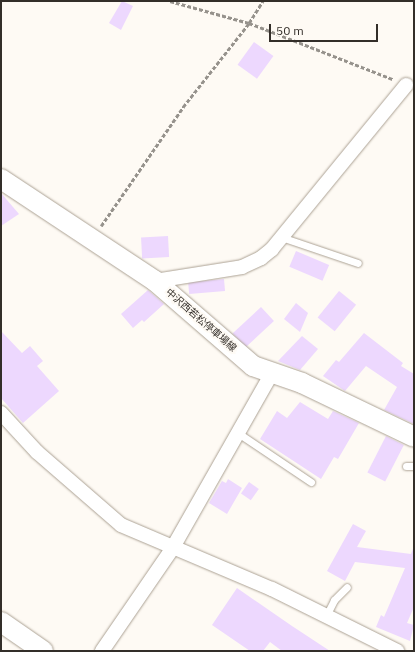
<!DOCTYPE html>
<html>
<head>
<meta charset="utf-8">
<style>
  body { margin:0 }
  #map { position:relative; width:415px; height:652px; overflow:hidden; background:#fefaf4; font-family:"IBM Plex Sans","Noto Sans JP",sans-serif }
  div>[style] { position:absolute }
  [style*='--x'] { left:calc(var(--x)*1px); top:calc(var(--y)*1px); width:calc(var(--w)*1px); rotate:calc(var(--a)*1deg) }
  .building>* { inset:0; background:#edd8fe; transform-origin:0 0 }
  .path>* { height:2.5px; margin-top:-1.25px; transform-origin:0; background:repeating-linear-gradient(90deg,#96928c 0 4px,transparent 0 6px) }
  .roads { filter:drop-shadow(0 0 1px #aca294) drop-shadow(0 0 1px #aca294) }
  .lane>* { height:7px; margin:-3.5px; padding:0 3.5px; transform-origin:3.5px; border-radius:3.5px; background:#fff }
  .street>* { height:14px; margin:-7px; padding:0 7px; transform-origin:7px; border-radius:7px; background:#fff }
  .secondary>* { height:20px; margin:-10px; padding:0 10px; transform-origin:10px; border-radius:10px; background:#fff }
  span { translate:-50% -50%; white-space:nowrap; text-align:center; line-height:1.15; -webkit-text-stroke:4px #fefaf4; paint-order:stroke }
  .street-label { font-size:10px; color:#332e29 }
  .frame { position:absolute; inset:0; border:2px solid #332e29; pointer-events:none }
  .scale { position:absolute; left:269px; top:24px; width:109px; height:18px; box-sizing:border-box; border:2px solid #332e29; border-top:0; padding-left:5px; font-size:12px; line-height:14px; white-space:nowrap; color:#332e29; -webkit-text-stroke:3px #fefaf4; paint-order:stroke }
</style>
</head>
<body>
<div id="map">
  <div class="building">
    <div style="clip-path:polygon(122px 1px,133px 6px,121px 30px,109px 23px)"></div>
    <div style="left:254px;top:42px;width:24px;height:28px;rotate:36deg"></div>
    <div style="clip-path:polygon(1px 193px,19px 214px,1px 226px)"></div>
    <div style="left:168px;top:236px;width:21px;height:27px;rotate:87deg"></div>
    <div style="left:296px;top:251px;width:36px;height:17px;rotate:23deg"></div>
    <div style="left:224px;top:279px;width:12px;height:36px;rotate:85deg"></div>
    <div style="clip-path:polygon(148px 290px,164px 304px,144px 322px,142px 320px,133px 328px,121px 314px)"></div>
    <div style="left:339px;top:291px;width:22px;height:34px;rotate:39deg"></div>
    <div style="clip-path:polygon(296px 303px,308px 313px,300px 332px,284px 319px)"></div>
    <div style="left:261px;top:307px;width:19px;height:39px;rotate:47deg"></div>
    <div style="clip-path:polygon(1px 331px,22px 353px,30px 346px,43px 361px,37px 366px,59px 391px,23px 423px,1px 398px)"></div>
    <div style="clip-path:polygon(364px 333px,403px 363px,401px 366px,414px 374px,414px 424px,384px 410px,397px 387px,366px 366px,345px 391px,323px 376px,336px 360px,339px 362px)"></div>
    <div style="clip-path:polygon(302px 336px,318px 349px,300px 370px,278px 361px)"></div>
    <div style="clip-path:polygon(300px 402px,328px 419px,333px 411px,359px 423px,338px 459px,334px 457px,321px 479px,260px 439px,277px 411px,287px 418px)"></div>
    <div style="left:386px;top:436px;width:20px;height:41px;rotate:27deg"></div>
    <div style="clip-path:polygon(228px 479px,242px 488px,227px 514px,209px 503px,222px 481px,226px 483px)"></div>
    <div style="left:249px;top:482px;width:12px;height:14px;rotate:35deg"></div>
    <div style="clip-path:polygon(353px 524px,366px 531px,357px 547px,411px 554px,414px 546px,414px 607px,407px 623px,414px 625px,410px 641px,376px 627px,381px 615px,384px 617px,405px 568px,355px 562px,345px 581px,327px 571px)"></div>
    <div style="clip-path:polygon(237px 588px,292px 626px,330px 651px,282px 651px,270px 642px,263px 651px,250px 651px,212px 625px)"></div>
  </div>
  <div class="path">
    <div style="--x:170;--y:1;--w:82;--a:15.6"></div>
    <div style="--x:249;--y:23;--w:155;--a:21.3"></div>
    <div style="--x:101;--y:226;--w:145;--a:-55.4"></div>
    <div style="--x:183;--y:107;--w:107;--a:-51.8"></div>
    <div style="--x:249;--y:23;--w:26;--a:-58"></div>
  </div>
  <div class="roads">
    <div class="lane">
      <div style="--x:281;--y:237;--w:81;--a:18.7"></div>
      <div style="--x:238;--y:433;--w:88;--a:33.9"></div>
      <div style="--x:406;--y:466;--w:8;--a:0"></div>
      <div style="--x:326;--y:616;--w:18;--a:-63"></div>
      <div style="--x:334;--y:600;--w:18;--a:-45"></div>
    </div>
    <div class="street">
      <div style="--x:155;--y:281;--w:88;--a:-9.1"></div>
      <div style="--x:242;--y:267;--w:21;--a:-25"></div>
      <div style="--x:261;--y:258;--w:14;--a:-39"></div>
      <div style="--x:272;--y:249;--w:212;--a:-50.7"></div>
      <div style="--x:1;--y:413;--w:53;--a:47.3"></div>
      <div style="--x:37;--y:452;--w:111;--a:41"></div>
      <div style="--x:121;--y:525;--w:164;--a:23"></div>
      <div style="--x:272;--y:589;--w:140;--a:26.4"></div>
      <div style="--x:102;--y:651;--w:124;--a:-55.5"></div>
      <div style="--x:172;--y:549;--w:202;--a:-60.4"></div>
    </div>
    <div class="secondary">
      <div style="--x:1;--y:179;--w:185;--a:33.5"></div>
      <div style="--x:155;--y:281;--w:130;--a:40.9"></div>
      <div style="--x:253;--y:366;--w:52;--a:19.1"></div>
      <div style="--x:302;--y:383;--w:124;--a:25.7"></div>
      <div style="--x:1;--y:622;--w:51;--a:34.6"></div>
    </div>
  </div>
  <div class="street-label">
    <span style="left:201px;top:320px;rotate:41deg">中沢西若松停車場線</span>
  </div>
  <div class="frame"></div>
  <div class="scale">50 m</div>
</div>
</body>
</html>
